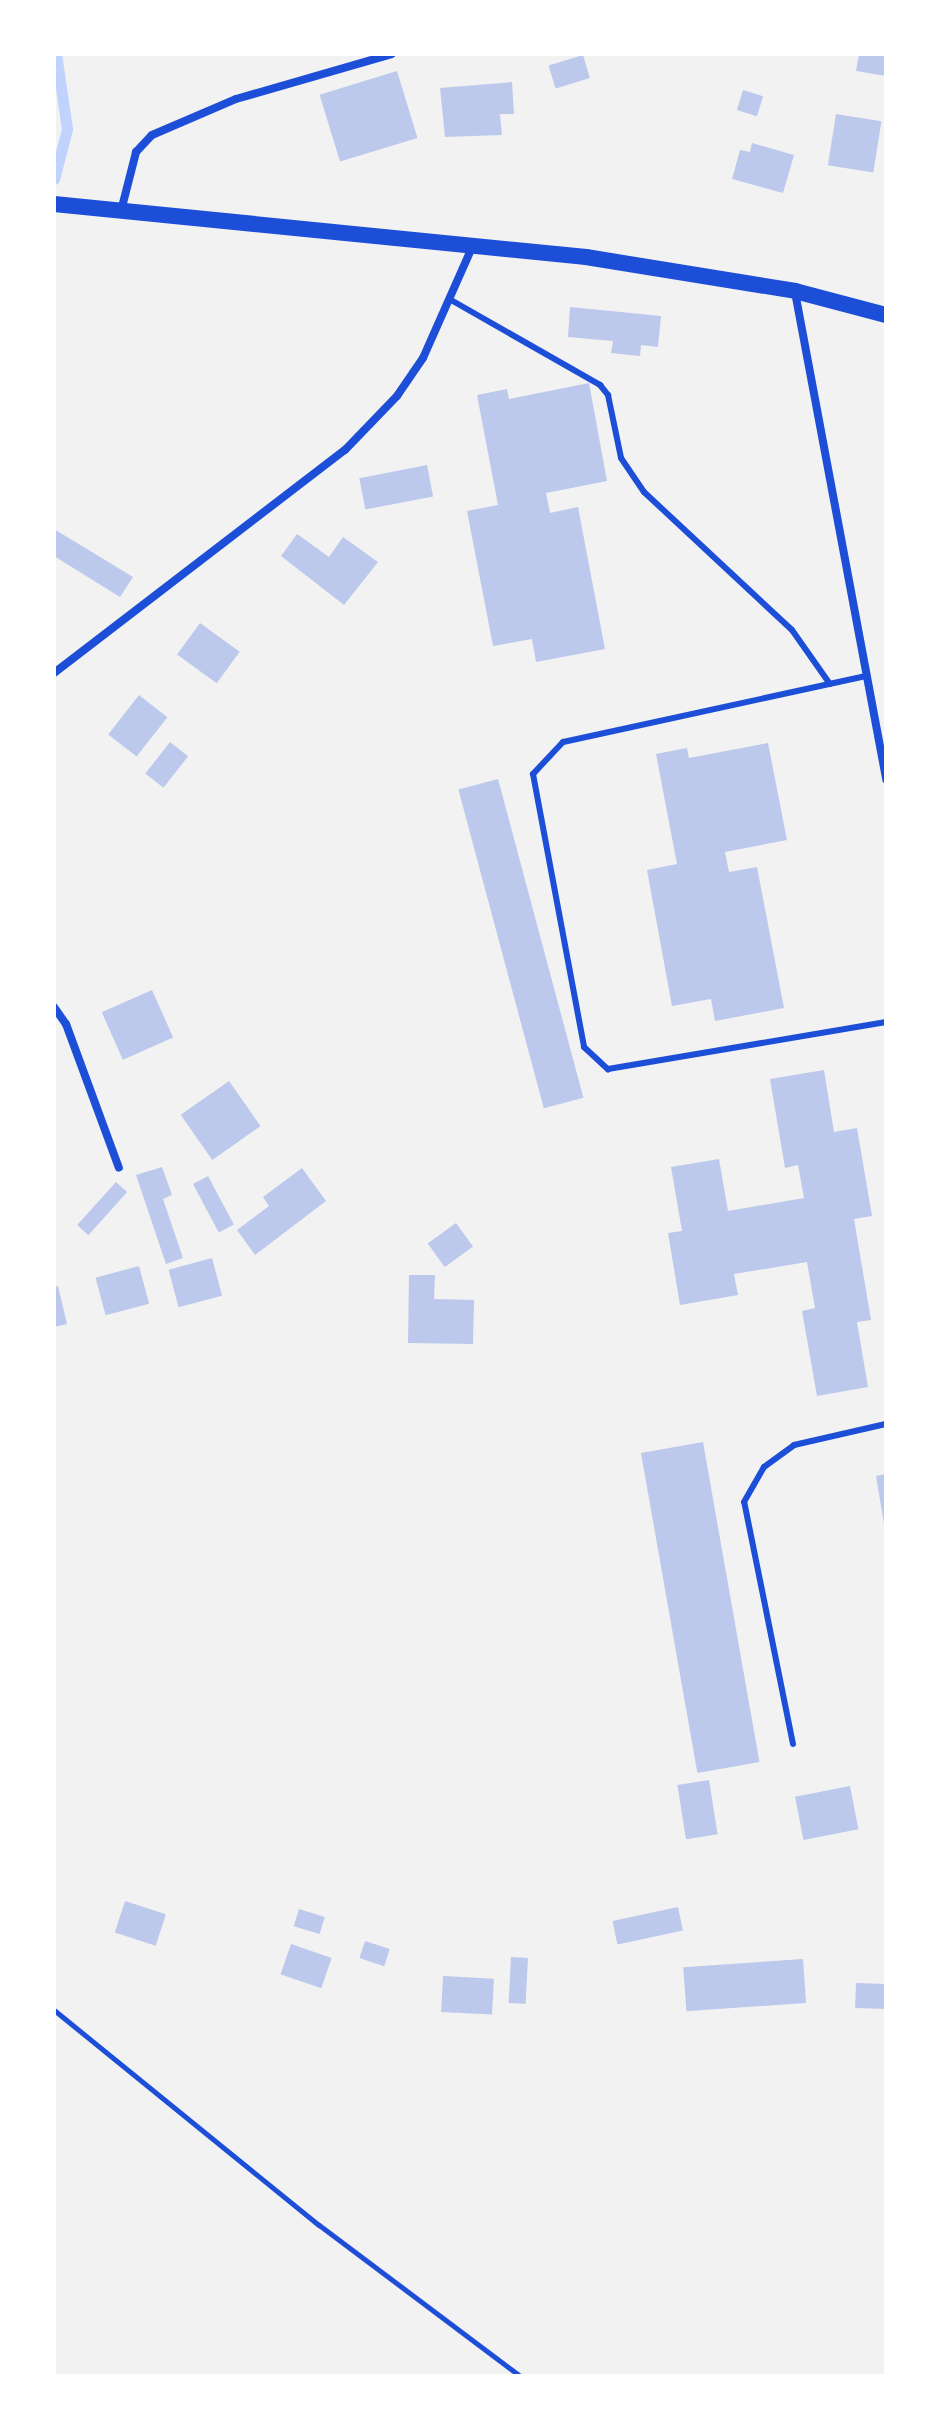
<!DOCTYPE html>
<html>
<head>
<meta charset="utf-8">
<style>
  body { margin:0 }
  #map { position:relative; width:940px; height:2430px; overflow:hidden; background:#f2f2f2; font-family:Arial,sans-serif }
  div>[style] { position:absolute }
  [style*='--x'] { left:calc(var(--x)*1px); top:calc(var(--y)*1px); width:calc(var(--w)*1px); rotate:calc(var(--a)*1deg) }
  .stream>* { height:11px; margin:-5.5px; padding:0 5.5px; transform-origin:5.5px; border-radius:5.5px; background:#bfd3fe }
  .building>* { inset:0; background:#bdc9ec; transform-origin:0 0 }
  .path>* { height:5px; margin:-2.5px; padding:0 2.5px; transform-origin:2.5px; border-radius:2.5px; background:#1d4ed8 }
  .service>* { height:6px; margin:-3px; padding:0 3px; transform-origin:3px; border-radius:3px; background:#1d4ed8 }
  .minor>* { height:8px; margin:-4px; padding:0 4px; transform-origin:4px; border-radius:4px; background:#1d4ed8 }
  .secondary>* { height:16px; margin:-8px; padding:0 8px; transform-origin:8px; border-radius:8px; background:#1d4ed8 }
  span { translate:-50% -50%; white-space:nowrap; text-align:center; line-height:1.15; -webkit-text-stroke:8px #fff; paint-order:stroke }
  .frame { position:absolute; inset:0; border:56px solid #fff; pointer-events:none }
</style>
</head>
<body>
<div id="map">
  <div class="stream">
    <div style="--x:54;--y:179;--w:52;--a:-75.4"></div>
    <div style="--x:67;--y:129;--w:76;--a:-98.3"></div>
  </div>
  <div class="building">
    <div style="clip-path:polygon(859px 54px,886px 54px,886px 76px,856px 71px)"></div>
    <div style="left:583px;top:55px;width:24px;height:36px;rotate:73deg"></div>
    <div style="left:397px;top:71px;width:70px;height:81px;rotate:73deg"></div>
    <div style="clip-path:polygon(512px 82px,514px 114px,500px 114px,502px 135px,445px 137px,440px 88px)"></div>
    <div style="left:743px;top:90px;width:21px;height:21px;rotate:17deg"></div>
    <div style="left:836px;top:114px;width:46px;height:52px;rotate:9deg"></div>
    <div style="clip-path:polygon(752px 143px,794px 155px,783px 193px,732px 179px,740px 150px,750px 152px)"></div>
    <div style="clip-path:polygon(570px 307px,661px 316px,658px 347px,641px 345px,640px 356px,611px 353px,613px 341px,568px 337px)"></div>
    <div style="clip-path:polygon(589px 383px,607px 481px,546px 493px,550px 513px,578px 507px,605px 649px,536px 662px,532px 639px,493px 646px,467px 511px,498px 505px,477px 395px,507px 389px,509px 399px)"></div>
    <div style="left:427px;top:465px;width:32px;height:69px;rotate:79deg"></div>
    <div style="clip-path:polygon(54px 529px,133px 577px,120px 597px,54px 556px)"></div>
    <div style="clip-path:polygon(297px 534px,329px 557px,343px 537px,378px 562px,344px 605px,281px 556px)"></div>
    <div style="left:200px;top:623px;width:49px;height:39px;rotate:36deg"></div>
    <div style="left:139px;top:695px;width:36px;height:50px;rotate:38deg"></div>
    <div style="left:170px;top:742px;width:23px;height:40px;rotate:38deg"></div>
    <div style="clip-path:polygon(768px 743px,787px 840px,725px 852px,729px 872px,757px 867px,784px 1008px,715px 1021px,711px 999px,672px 1006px,647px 870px,677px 864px,656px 754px,687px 748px,689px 758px)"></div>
    <div style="left:498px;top:779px;width:330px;height:41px;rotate:75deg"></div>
    <div style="left:152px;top:990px;width:52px;height:55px;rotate:66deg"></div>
    <div style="clip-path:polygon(824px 1070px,834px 1132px,857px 1128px,872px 1216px,854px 1219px,871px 1320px,857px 1322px,868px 1387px,817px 1396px,802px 1311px,815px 1308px,807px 1262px,734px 1274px,738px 1295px,680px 1305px,668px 1233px,682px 1231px,671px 1167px,719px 1159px,728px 1211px,804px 1198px,798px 1165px,785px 1168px,770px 1079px)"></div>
    <div style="left:229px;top:1081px;width:55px;height:59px;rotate:55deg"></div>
    <div style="clip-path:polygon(162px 1167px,172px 1195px,163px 1199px,183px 1258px,166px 1264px,136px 1175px)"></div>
    <div style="clip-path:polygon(302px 1168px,326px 1201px,255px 1255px,237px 1230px,269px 1206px,263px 1197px)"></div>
    <div style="left:208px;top:1176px;width:55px;height:17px;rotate:62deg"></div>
    <div style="left:116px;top:1182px;width:15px;height:58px;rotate:42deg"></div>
    <div style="left:456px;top:1223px;width:29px;height:35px;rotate:54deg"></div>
    <div style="left:212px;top:1258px;width:39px;height:45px;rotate:75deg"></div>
    <div style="left:139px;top:1266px;width:39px;height:45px;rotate:75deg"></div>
    <div style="clip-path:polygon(409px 1275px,435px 1275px,434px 1299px,474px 1300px,473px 1344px,408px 1343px)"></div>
    <div style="clip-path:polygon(58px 1286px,67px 1324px,54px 1327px,54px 1287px)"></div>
    <div style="left:703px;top:1442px;width:325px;height:63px;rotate:80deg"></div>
    <div style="clip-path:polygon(886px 1474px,886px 1524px,884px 1524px,876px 1476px)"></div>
    <div style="left:709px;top:1780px;width:55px;height:32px;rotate:81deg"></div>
    <div style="left:850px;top:1786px;width:44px;height:56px;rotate:79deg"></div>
    <div style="left:125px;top:1901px;width:43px;height:33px;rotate:18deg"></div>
    <div style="left:678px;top:1907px;width:24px;height:67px;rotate:78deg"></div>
    <div style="left:299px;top:1909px;width:27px;height:18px;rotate:17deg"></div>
    <div style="left:365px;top:1941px;width:26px;height:18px;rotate:18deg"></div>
    <div style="left:291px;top:1944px;width:43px;height:32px;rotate:19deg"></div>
    <div style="left:511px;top:1957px;width:17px;height:46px;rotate:3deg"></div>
    <div style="left:803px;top:1959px;width:44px;height:120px;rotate:86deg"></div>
    <div style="left:443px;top:1976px;width:51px;height:36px;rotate:3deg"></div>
    <div style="left:856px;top:1983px;width:30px;height:25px;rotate:2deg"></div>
  </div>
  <div class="path">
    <div style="--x:54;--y:2010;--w:341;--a:39.1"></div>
    <div style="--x:319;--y:2225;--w:251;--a:36.9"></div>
  </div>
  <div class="service">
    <div style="--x:451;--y:300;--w:172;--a:29.7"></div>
    <div style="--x:600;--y:385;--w:13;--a:51"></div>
    <div style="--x:608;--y:395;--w:64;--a:78.3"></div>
    <div style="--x:621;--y:458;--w:41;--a:55.9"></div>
    <div style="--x:644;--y:492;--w:202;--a:43"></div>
    <div style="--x:792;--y:630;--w:66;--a:54.9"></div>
    <div style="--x:866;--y:676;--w:310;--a:167.7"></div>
    <div style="--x:563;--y:742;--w:44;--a:133.2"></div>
    <div style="--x:533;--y:774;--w:278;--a:79.4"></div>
    <div style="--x:584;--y:1047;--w:33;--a:43"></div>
    <div style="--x:608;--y:1069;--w:282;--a:-9.6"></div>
    <div style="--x:793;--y:1744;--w:247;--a:-101.4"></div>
    <div style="--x:744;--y:1502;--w:40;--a:-60.3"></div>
    <div style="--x:764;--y:1467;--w:37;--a:-36"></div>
    <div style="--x:794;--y:1445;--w:94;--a:-12.9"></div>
  </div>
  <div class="minor">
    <div style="--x:121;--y:211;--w:61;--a:-75.7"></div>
    <div style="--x:136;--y:152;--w:23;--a:-47"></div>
    <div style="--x:152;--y:135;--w:91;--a:-23.2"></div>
    <div style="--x:236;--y:99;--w:162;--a:-16.1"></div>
    <div style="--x:795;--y:292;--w:496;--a:79.4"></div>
    <div style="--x:54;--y:673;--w:367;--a:-37.5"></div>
    <div style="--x:345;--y:450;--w:75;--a:-46.1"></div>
    <div style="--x:397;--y:396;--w:46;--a:-55.6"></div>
    <div style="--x:423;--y:358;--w:124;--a:-66.1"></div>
    <div style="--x:54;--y:1007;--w:21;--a:55"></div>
    <div style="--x:66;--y:1024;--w:153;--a:69.8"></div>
  </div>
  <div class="secondary">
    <div style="--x:54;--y:204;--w:535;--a:5.69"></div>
    <div style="--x:586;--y:257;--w:212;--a:9.2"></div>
    <div style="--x:795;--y:291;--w:94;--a:14.8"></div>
  </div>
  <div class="frame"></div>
</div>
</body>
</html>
